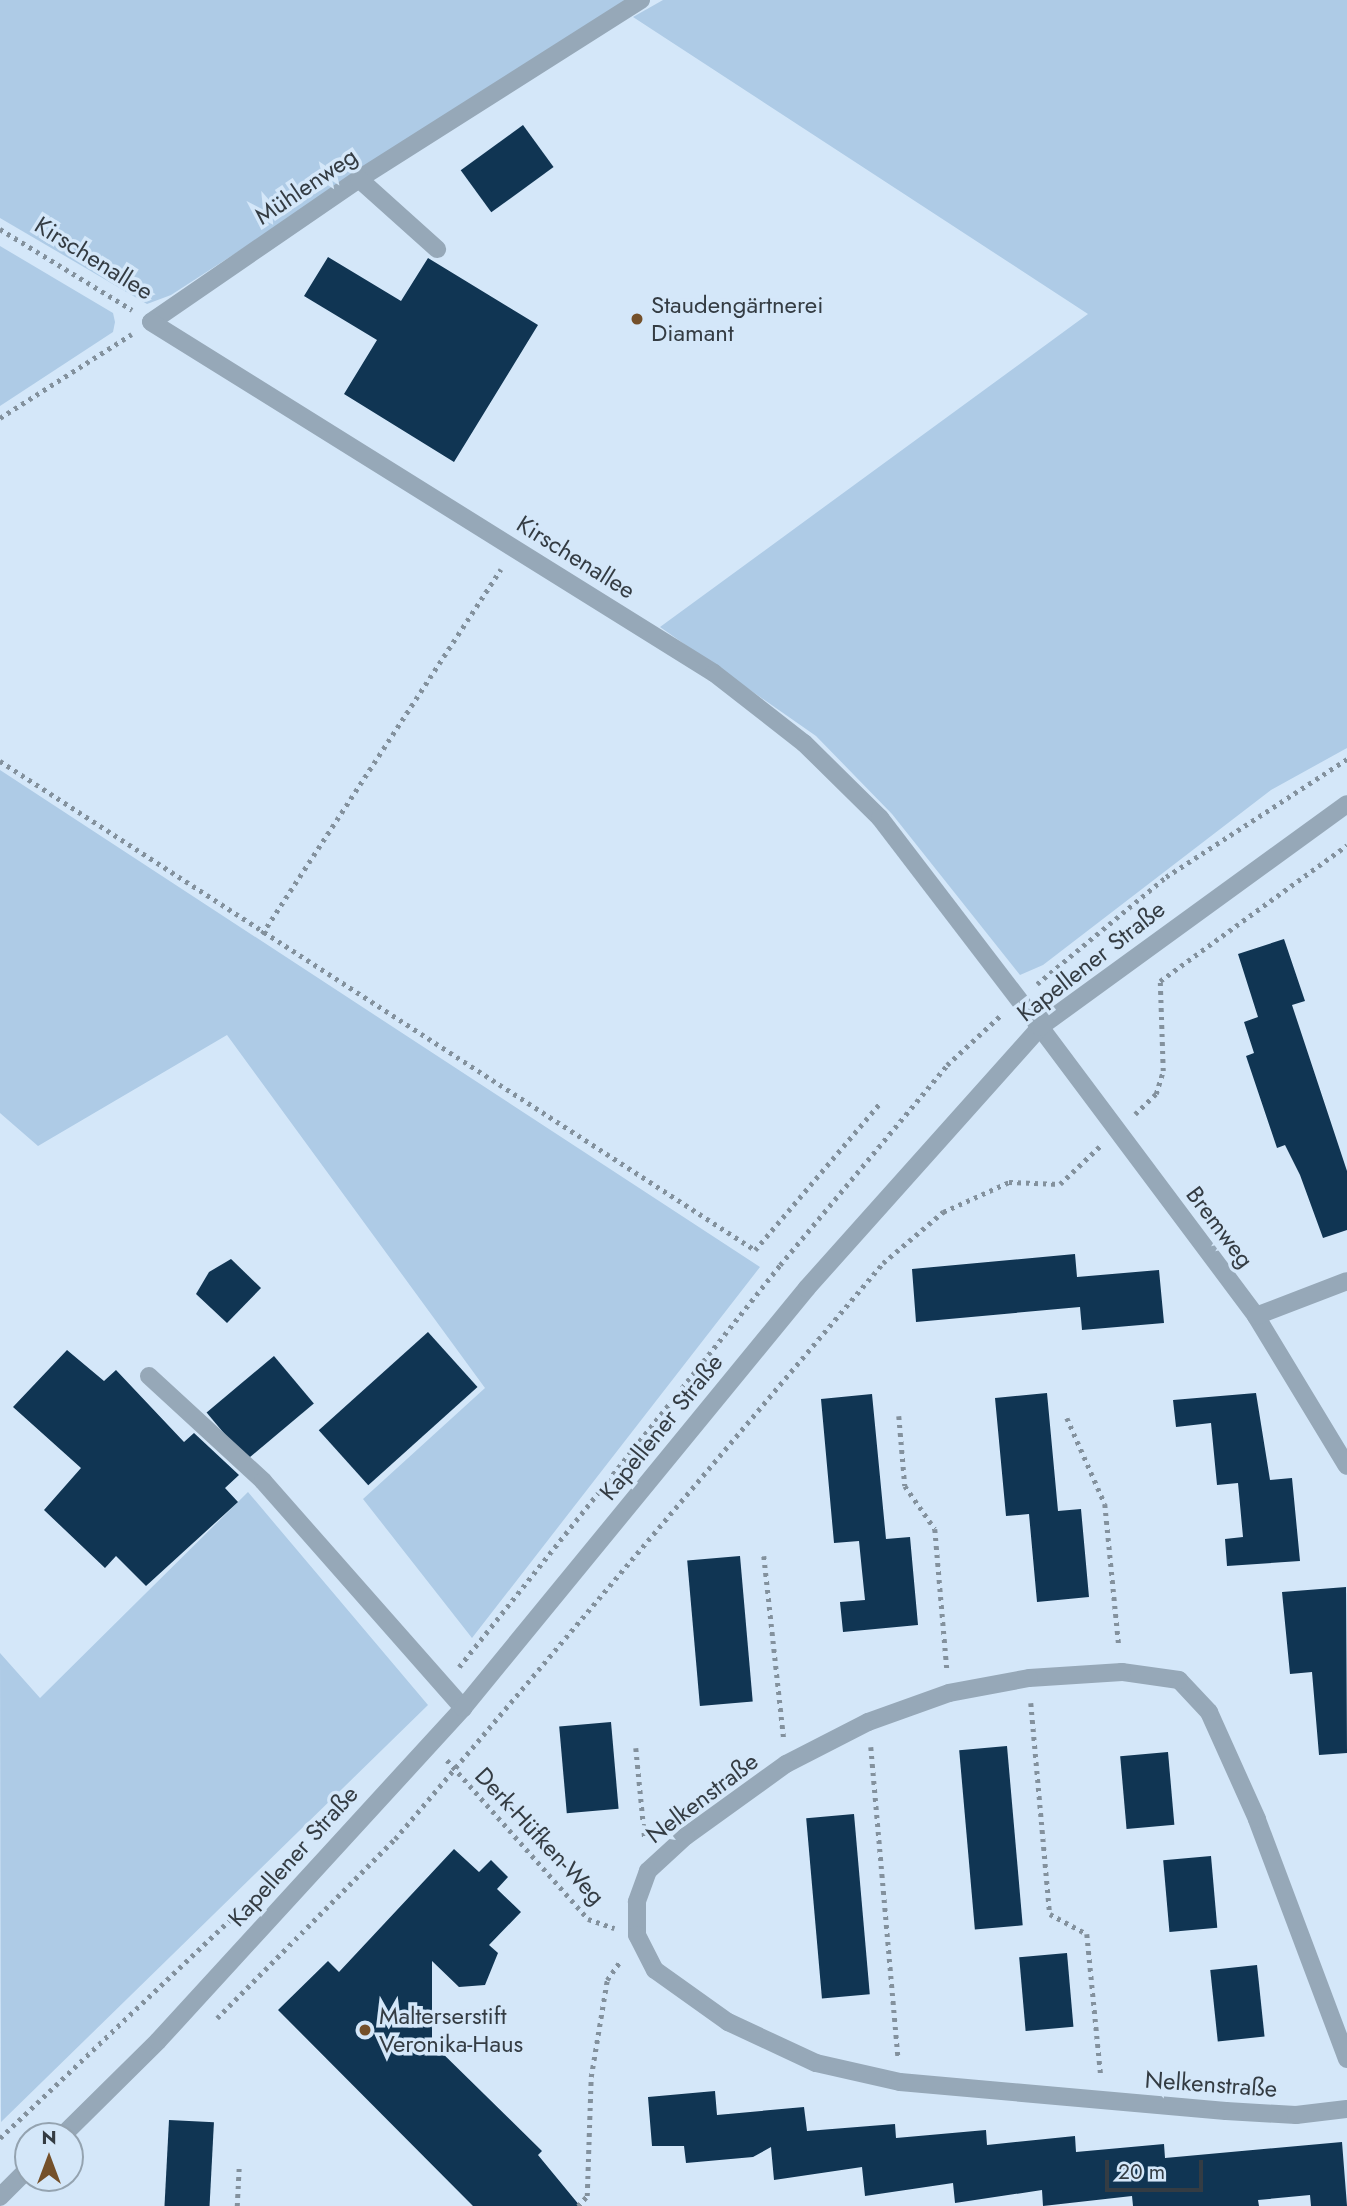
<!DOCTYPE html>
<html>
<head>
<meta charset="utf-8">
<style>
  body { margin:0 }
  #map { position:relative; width:1347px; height:2206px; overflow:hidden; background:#d4e7f9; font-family:Jost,sans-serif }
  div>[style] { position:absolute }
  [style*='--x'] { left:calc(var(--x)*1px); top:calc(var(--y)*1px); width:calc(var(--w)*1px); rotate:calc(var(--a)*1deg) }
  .green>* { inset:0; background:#aecbe6 }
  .building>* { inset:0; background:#103553; transform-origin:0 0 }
  .path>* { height:4.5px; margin-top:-2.25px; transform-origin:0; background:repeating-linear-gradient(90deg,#83919d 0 3.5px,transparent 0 8.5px) }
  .service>* { height:18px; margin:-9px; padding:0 9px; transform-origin:9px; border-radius:9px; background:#96a8b8 }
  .minor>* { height:18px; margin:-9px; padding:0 9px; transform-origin:9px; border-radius:9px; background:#96a8b8 }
  .dots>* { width:19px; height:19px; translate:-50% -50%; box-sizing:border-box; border:4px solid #d4e7f9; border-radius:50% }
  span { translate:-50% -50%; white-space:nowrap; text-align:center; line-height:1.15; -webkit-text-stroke:7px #d4e7f9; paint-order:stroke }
  .street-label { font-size:24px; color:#343c43 }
  .poi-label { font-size:24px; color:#343c43 }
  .left { translate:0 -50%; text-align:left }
  .north { position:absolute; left:14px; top:2122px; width:70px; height:70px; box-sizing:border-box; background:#d4e7f9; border:2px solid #94a3b0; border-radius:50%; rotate:0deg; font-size:19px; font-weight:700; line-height:28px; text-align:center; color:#343c43 }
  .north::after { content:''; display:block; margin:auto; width:24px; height:32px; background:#74502a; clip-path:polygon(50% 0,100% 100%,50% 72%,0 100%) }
  .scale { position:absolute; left:1105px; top:2160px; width:98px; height:32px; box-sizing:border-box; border:4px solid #343c43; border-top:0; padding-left:9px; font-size:21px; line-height:24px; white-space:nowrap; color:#343c43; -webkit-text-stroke:5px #d4e7f9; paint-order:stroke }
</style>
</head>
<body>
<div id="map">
  <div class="green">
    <div style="clip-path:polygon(0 0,627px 0,171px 295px,147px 304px,0 218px)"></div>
    <div style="clip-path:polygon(663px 0,1347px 0,1347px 748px,1271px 790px,1043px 965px,1020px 975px,892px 814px,816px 736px,660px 627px,1088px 314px,633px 17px)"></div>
    <div style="clip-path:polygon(0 246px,113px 313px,115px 322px,113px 332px,0 406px)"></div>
    <div style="clip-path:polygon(0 770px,760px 1267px,472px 1638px,363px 1499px,485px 1388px,227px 1035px,38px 1146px,0 1113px)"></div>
    <div style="clip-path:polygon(248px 1492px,428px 1705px,1px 2122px,0 1653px,40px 1698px)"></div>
  </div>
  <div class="building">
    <div style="left:523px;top:125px;width:52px;height:77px;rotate:54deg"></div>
    <div style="clip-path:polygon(328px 257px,401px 301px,428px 258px,538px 325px,454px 462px,344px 394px,377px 340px,304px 296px)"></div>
    <div style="clip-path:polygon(1284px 939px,1305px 1001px,1292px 1005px,1347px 1171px,1347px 1230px,1323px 1238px,1300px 1175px,1285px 1145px,1277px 1148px,1246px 1056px,1254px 1053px,1244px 1022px,1258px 1017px,1238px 954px)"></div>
    <div style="clip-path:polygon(1075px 1254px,1077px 1277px,1159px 1270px,1164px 1323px,1082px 1330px,1080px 1307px,916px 1322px,912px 1269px)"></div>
    <div style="clip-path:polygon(231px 1259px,261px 1288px,227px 1323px,196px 1294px,209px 1272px)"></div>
    <div style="left:428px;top:1332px;width:74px;height:147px;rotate:48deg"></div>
    <div style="clip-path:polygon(67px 1350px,104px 1381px,116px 1370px,184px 1442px,194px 1433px,239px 1475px,225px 1488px,238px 1502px,146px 1586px,116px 1556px,105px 1568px,44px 1510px,81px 1468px,13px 1407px)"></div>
    <div style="left:274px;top:1356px;width:62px;height:88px;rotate:50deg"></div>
    <div style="clip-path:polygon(1047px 1393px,1058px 1511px,1081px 1509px,1089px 1597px,1037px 1602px,1029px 1514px,1006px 1516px,995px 1398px)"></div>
    <div style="clip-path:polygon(1256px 1393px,1270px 1480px,1292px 1478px,1300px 1561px,1227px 1566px,1225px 1539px,1243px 1537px,1238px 1483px,1217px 1485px,1211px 1423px,1176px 1427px,1173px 1400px)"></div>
    <div style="clip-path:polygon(872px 1394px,886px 1539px,910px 1537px,918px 1625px,843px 1632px,840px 1602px,865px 1600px,862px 1571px,859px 1541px,834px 1543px,821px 1399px)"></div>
    <div style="left:740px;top:1556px;width:146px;height:53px;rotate:85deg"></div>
    <div style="clip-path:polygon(1346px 1587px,1347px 1753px,1319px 1755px,1312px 1672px,1290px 1674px,1282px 1592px)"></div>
    <div style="left:611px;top:1722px;width:87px;height:52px;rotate:85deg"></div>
    <div style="left:1007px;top:1746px;width:180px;height:48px;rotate:85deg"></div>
    <div style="left:1168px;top:1752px;width:73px;height:48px;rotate:85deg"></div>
    <div style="left:854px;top:1814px;width:181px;height:48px;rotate:85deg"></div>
    <div style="clip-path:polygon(454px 1849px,479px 1872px,491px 1860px,508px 1877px,497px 1889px,521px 1912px,489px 1945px,498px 1953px,485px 1985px,459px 1987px,432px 1961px,432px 2043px,542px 2151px,538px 2155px,580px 2206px,473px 2206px,278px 2010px,328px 1961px,339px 1972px)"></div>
    <div style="left:1211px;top:1856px;width:72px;height:48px;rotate:85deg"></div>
    <div style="left:1067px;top:1953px;width:74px;height:48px;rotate:85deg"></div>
    <div style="left:1257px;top:1965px;width:72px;height:47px;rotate:84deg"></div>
    <div style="clip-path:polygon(715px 2091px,717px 2115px,804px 2107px,807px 2131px,895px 2124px,896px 2138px,986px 2130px,987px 2145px,1075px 2136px,1076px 2152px,1164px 2144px,1165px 2158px,1342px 2142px,1347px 2206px,1311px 2206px,1310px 2195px,1258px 2200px,1259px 2206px,1133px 2206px,1132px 2196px,1043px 2206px,1042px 2190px,955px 2203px,953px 2183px,865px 2196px,862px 2167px,774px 2180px,771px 2147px,753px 2157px,686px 2163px,684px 2146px,652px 2146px,648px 2097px)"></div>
    <div style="left:169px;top:2120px;width:45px;height:86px;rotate:3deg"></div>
  </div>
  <div class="path">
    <div style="--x:0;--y:229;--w:155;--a:31.5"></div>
    <div style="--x:0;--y:418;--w:156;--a:-32.5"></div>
    <div style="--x:0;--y:761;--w:900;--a:32.93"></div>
    <div style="--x:755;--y:1250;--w:194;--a:-49.6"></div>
    <div style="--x:262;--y:934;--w:436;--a:-56.8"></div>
    <div style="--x:1037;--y:984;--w:168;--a:-39.7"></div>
    <div style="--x:1166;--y:877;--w:216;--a:-33.1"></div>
    <div style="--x:1135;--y:1114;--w:29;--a:-44"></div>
    <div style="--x:1156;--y:1094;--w:24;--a:-73"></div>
    <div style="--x:1163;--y:1071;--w:90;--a:-91.9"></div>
    <div style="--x:1160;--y:981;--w:231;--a:-36"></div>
    <div style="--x:899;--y:1416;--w:70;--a:85.1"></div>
    <div style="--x:905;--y:1486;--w:52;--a:55.1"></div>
    <div style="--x:935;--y:1529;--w:140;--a:85.1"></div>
    <div style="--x:1067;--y:1418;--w:94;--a:66.2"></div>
    <div style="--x:1105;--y:1504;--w:143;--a:84.4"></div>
    <div style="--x:764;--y:1556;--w:184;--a:83.8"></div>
    <div style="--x:459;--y:1667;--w:514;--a:-51.39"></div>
    <div style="--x:780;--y:1265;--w:261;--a:-50.1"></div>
    <div style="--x:947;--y:1065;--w:74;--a:-42.8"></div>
    <div style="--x:1031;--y:1703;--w:212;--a:84.9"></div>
    <div style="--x:1050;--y:1914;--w:42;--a:28.4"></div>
    <div style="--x:1087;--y:1934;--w:144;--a:84.4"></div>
    <div style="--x:871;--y:1747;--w:310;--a:85"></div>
    <div style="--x:636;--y:1748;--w:91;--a:84.4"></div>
    <div style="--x:447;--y:1760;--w:213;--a:48.4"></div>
    <div style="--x:588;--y:1919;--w:28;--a:19"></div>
    <div style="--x:217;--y:2018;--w:252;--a:-45.2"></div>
    <div style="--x:395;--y:1839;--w:755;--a:-49.73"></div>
    <div style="--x:883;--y:1263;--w:79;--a:-40.4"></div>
    <div style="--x:943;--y:1212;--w:72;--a:-24.4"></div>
    <div style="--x:1009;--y:1182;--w:51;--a:2.2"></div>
    <div style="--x:1060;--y:1184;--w:55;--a:-43.5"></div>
    <div style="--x:0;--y:2138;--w:331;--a:-43.5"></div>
    <div style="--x:237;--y:2206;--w:40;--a:-87.1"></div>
    <div style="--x:578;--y:2206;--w:13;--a:-48"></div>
    <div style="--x:587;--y:2196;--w:119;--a:-88.1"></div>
    <div style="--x:591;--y:2077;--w:98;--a:-80.6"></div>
    <div style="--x:607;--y:1980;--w:24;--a:-55"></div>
  </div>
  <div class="service">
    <div style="--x:641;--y:0;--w:334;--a:147.6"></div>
    <div style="--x:359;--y:179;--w:252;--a:145.5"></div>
    <div style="--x:151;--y:322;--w:663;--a:31.94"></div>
    <div style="--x:714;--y:673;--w:114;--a:37.9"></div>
    <div style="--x:804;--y:743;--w:107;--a:44.6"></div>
    <div style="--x:880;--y:818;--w:263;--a:52.6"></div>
    <div style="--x:359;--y:179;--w:105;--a:41.9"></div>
    <div style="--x:149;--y:1376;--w:155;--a:42.6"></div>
    <div style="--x:263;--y:1481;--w:303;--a:48.6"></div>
  </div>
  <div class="minor">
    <div style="--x:1040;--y:1027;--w:361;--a:53.2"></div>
    <div style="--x:1256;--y:1316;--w:175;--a:58.8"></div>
    <div style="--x:1256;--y:1316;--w:97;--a:-21"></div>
    <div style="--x:1347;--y:2059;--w:256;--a:-110.6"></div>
    <div style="--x:1257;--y:1819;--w:117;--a:-114.2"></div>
    <div style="--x:1209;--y:1712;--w:44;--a:-133.2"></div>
    <div style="--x:1179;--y:1680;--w:58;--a:-172"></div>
    <div style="--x:1122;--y:1672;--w:93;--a:176.3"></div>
    <div style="--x:1029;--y:1678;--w:81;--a:169.4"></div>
    <div style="--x:949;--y:1693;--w:86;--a:160.3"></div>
    <div style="--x:868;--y:1722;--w:92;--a:152.9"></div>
    <div style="--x:786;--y:1764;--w:123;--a:144.2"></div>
    <div style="--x:686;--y:1836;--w:52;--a:137.4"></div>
    <div style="--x:648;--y:1871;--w:33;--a:110"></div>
    <div style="--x:637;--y:1902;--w:33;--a:90"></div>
    <div style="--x:637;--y:1935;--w:39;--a:63"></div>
    <div style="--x:655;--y:1970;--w:90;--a:35.5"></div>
    <div style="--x:728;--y:2022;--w:97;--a:25"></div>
    <div style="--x:816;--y:2063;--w:86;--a:12.7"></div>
    <div style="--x:900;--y:2082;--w:327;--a:5.1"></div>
    <div style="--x:1226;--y:2111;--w:70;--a:3.3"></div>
    <div style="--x:1296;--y:2115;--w:51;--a:-6.7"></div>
    <div style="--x:62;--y:2136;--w:135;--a:-44.7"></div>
    <div style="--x:158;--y:2041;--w:452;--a:-47.5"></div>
    <div style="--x:463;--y:1708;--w:543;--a:-50.68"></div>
    <div style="--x:807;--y:1288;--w:350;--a:-48.2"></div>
    <div style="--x:1040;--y:1027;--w:379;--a:-36"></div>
    <div style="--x:0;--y:2197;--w:40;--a:-45"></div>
  </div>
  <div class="dots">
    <div style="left:637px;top:319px;background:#74502a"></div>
    <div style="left:365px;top:2030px;background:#74502a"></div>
  </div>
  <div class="street-label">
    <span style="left:306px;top:186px;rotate:-34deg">Mühlenweg</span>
    <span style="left:94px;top:258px;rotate:32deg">Kirschenallee</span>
    <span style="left:576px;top:557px;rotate:32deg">Kirschenallee</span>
    <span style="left:1091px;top:961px;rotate:-38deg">Kapellener Straße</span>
    <span style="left:1220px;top:1227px;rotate:53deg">Bremweg</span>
    <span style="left:661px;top:1427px;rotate:-51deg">Kapellener Straße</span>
    <span style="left:702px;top:1798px;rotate:-37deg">Nelkenstraße</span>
    <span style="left:540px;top:1836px;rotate:47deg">Derk-Hüfken-Weg</span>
    <span style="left:293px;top:1856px;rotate:-48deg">Kapellener Straße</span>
    <span style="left:1211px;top:2084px;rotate:4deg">Nelkenstraße</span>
  </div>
  <div class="poi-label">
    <span class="left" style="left:651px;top:319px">Staudengärtnerei<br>Diamant</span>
    <span class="left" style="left:379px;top:2030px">Malterserstift<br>Veronika-Haus</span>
  </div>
  <div class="north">N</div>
  <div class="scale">20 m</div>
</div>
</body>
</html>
